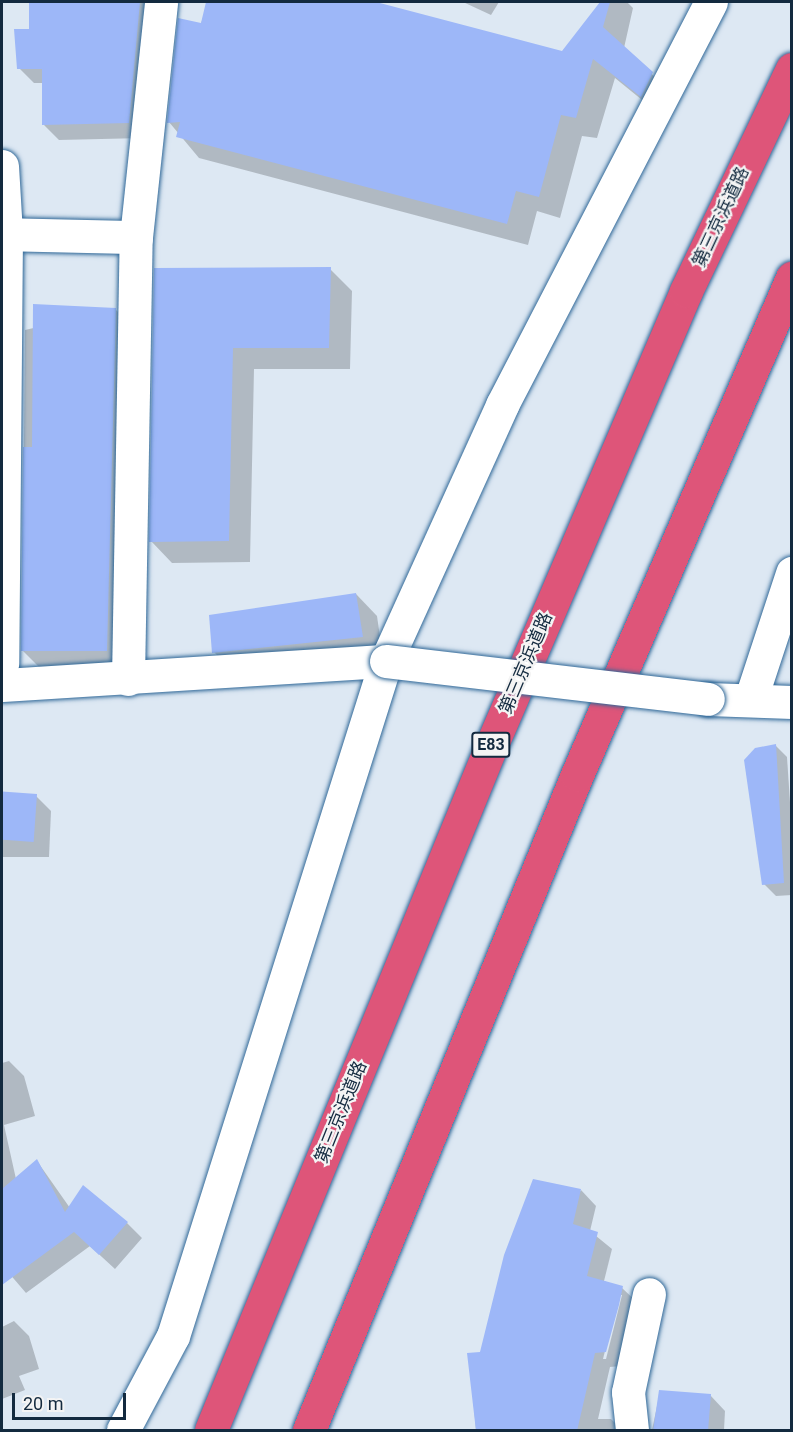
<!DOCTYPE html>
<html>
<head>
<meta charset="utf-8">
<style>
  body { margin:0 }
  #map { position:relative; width:793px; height:1432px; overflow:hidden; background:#dde8f3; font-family:Roboto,"Noto Sans JP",sans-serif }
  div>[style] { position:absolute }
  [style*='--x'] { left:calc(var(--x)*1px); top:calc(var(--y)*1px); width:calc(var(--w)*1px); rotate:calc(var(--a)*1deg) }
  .shadow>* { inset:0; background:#0003 }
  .building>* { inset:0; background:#9db7f8; transform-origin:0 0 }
  .roads { filter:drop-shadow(0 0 2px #306898) drop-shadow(0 0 2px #306898) }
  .minor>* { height:33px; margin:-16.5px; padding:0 16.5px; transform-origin:16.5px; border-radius:16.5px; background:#fff }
  .motorway>* { height:33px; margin:-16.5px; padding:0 16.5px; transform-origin:16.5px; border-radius:16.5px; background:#de5579 }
  .bridges { filter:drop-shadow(0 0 2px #306898) drop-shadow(0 0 2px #306898) }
  .minor-bridge>* { height:33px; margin:-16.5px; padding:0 16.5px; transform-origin:16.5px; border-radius:16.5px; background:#fff }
  span { translate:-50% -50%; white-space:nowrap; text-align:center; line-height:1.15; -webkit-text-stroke:4.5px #f4f4f4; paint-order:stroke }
  .shield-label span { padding:2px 4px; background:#f4f4f4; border:2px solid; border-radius:4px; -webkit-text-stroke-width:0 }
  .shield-label { font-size:16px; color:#132a3f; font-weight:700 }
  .street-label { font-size:18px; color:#132a3f }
  .frame { position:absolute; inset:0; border:3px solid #132a3f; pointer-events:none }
  .scale { position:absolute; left:12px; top:1393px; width:114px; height:27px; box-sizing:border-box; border:3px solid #132a3f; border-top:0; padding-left:8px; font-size:18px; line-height:21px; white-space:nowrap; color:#132a3f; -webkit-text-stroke:4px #f4f4f4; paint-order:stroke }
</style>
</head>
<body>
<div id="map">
  <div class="shadow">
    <div style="clip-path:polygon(31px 2px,154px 2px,144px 138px,59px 140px,44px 125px,43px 83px,34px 83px,19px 68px,31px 31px)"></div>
    <div style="clip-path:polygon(208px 2px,370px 2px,562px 52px,602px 2px,627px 2px,633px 8px,624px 48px,674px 95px,663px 117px,615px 78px,597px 138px,582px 136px,560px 218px,537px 211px,528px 245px,199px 158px,169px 122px)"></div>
    <div style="clip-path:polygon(463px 2px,499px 2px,491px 15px)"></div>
    <div style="clip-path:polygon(330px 269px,352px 291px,350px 369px,254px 369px,250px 562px,172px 563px,151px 541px,156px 270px)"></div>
    <div style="clip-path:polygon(115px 309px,137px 331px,128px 672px,44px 672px,22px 650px,25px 330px)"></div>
    <div style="clip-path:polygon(356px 594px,377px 616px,383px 658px,235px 674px,214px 652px)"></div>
    <div style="clip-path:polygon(776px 746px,787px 757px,792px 832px,792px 895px,776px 896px,764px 884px)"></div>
    <div style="clip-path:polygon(36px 796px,51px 811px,49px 857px,2px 857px,2px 797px)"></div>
    <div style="clip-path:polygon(9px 1061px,24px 1076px,35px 1116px,4px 1125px,16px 1179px,37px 1161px,70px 1208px,127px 1223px,142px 1238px,115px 1269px,90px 1246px,26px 1293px,2px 1265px,2px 1063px)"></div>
    <div style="clip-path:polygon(evenodd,581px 1190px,596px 1206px,590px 1231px,612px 1249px,604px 1281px,622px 1288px,638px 1303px,621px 1366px,610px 1367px,598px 1419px,611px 1419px,622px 1430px,476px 1430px,469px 1354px,481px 1354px,581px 1190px,619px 1295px,622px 1295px,606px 1359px,603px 1359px,619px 1295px)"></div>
    <div style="clip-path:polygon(14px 1321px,29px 1336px,39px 1369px,19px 1376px,25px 1390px,2px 1399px,2px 1327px)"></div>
    <div style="clip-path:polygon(660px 1392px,710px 1395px,725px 1411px,724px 1430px,652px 1430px)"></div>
  </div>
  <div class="building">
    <div style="clip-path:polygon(29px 2px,140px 2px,129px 123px,42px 125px,42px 69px,17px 69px,14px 29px,29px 29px)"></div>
    <div style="clip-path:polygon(206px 2px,376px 2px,562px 51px,600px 2px,610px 2px,603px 27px,653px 72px,641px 97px,593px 59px,576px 118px,561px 115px,539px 197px,516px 191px,507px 224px,176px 137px,180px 122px,167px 123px,178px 18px,201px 23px)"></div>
    <div style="clip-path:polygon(331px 267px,329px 348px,233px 348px,229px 541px,149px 542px,154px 268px)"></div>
    <div style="clip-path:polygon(33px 304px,116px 308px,107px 651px,21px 651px,23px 447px,32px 447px)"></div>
    <div style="clip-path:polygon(356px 593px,363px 637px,212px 653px,209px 615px)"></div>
    <div style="clip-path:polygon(776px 744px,784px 883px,762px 885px,744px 760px,755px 748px)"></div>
    <div style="left:37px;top:794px;width:48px;height:35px;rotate:94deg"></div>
    <div style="clip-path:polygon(37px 1159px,65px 1212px,83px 1185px,128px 1222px,99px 1255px,74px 1232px,2px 1285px,2px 1189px)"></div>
    <div style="clip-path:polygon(533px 1179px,581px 1189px,573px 1224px,598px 1232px,587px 1276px,623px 1286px,619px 1305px,606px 1352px,595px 1353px,577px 1431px,476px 1431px,467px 1353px,480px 1352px,504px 1255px)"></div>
    <div style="clip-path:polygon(659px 1390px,711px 1394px,708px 1431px,653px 1431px)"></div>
  </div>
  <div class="roads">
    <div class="minor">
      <div style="--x:2;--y:166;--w:68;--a:86.6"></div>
      <div style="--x:6;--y:234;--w:429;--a:90.5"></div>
      <div style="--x:2;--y:234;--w:134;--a:1.3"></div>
      <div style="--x:128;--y:679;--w:442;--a:-89"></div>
      <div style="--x:136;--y:237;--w:236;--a:-83.9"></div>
      <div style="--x:2;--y:685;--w:385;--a:-3.6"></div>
      <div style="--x:751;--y:698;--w:132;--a:-71.8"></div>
      <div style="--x:708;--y:699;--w:84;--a:2"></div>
      <div style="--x:123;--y:1430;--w:106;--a:-62"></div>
      <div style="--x:173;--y:1336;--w:708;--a:-72.49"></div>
      <div style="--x:386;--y:661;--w:281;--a:-65.6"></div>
      <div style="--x:502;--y:405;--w:454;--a:-62.6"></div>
      <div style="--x:632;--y:1430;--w:38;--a:-96"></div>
      <div style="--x:628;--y:1392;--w:100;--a:-77.9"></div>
    </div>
    <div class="motorway">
      <div style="--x:211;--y:1430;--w:741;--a:-67.72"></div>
      <div style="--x:492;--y:744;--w:493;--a:-66.8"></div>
      <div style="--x:686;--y:291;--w:246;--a:-64.5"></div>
      <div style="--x:309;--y:1430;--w:708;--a:-67.75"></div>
      <div style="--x:577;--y:775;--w:542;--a:-66.61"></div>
    </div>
  </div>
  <div class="bridges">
    <div class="minor-bridge">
      <div style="--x:386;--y:661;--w:324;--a:6.7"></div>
    </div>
  </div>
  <div class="shield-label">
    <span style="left:491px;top:745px">E83</span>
  </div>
  <div class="street-label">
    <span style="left:721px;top:217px;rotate:-65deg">第三京浜道路</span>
    <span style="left:526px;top:663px;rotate:-67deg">第三京浜道路</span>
    <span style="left:341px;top:1112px;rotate:-68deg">第三京浜道路</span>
  </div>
  <div class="frame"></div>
  <div class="scale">20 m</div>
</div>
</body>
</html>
